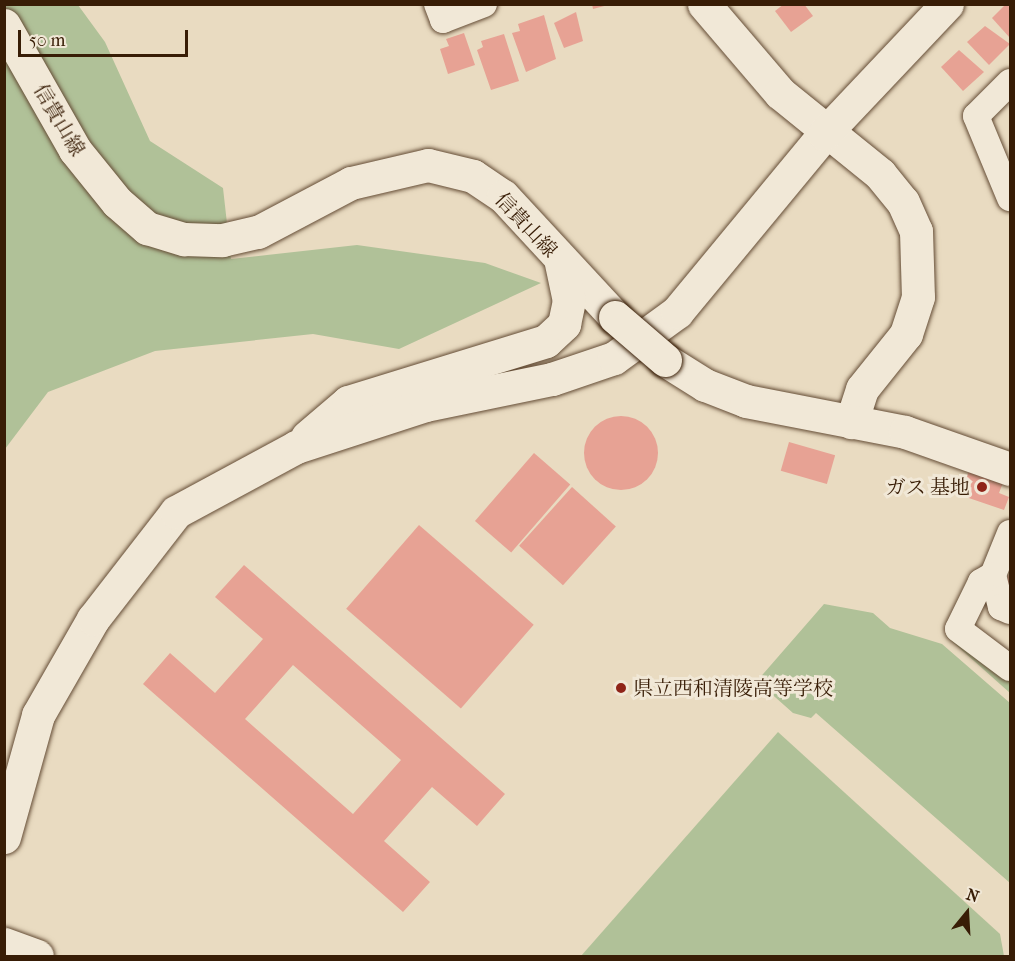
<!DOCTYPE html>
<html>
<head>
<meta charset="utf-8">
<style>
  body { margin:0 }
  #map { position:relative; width:1015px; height:961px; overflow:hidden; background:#e9dbc1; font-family:"IM FELL French Canon","Noto Serif JP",serif }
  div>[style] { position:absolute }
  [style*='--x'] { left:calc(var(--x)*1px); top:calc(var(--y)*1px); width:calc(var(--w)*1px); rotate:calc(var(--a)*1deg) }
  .green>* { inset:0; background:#b0c198 }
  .building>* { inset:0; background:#e7a294; transform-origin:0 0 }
  .round { border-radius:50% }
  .roads { filter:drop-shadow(0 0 2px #644c35) drop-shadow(0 0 2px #644c35) }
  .street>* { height:26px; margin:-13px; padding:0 13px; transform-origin:13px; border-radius:13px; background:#f1e8d7 }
  .secondary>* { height:33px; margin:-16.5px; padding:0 16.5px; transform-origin:16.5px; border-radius:16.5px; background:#f1e8d7 }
  .bridges { filter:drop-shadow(0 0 2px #381d06) drop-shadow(0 0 2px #381d06) }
  .secondary-bridge>* { height:33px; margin:-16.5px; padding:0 16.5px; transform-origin:16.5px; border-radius:16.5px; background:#f1e8d7 }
  .dots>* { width:16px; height:16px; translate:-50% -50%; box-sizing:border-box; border:3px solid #f1e8d7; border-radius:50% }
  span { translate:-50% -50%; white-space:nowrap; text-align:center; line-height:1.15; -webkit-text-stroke:6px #f1e8d7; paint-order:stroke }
  .street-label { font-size:20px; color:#381d06 }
  .poi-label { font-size:20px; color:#381d06 }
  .right { translate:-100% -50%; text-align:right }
  .left { translate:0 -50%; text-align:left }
  .frame { position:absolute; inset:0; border:6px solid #381d06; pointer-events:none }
  .north { position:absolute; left:937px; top:883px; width:60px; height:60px; -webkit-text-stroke:4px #f1e8d7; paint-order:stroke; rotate:18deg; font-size:16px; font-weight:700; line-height:24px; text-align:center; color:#381d06 }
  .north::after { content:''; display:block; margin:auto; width:21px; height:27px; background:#381d06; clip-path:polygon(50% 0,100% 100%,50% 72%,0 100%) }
  .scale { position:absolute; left:18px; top:30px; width:170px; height:27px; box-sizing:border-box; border:3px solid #381d06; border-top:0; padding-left:8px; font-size:18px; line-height:21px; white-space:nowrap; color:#381d06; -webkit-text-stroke:4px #f1e8d7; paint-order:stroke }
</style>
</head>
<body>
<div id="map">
  <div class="green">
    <div style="clip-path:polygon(5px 5px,78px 5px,105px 42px,150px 141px,223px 188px,231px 259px,357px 245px,485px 263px,541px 283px,399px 349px,313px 334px,155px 351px,48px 392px,5px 449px)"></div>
    <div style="clip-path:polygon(824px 604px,873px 613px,890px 628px,942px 644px,1010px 703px,1010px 883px,816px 713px,811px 718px,793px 713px,757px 681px)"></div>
    <div style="clip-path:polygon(950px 627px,1010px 677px,1010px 693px,946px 636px)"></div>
    <div style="clip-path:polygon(778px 732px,1000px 934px,1004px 956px,581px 956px)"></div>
  </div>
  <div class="building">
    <div style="clip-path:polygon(592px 4px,608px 4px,608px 5px,593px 9px)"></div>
    <div style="clip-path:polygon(784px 4px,804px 4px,813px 16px,791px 32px,775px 11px)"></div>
    <div style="clip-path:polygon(1006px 4px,1010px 4px,1010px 38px,992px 18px)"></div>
    <div style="clip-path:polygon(576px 12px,583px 41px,564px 48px,554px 23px)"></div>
    <div style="clip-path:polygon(544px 15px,556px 59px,526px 72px,512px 33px,520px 31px,518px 24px)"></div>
    <div style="clip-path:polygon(985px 26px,1010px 44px,989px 65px,967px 42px)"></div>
    <div style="clip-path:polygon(464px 33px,475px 65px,448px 74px,440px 49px,449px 46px,446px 39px)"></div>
    <div style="clip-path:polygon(504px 34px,519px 81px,491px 90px,477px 50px,483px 47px,481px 41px)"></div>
    <div style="clip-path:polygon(959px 50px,984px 72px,963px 91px,941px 67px)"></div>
    <div class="round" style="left:584px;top:416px;width:74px;height:74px"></div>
    <div style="left:789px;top:442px;width:48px;height:30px;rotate:16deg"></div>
    <div style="left:534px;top:453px;width:48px;height:90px;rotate:41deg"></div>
    <div style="clip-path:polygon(970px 468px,1004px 480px,999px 493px,1009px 497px,1004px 510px,960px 495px)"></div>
    <div style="left:572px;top:487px;width:59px;height:79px;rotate:42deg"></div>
    <div style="left:419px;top:525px;width:152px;height:111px;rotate:41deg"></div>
    <div style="clip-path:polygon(evenodd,244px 565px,505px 794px,477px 826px,432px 787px,384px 841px,430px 882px,403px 912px,143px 684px,170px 653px,215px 693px,263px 639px,215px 597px,244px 565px,293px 665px,401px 760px,353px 814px,245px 719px,293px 665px)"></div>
    <div style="clip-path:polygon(1010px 571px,1010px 592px,1004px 590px)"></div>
  </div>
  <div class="roads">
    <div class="street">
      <div style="--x:437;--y:4;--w:17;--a:69"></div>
      <div style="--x:443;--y:20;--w:44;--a:-21.3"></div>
      <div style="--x:1010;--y:82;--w:48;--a:135"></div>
      <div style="--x:976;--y:116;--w:89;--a:67.5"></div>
      <div style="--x:1010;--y:533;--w:45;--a:112"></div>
      <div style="--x:993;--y:575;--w:33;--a:76"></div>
      <div style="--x:1001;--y:607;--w:10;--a:24"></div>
      <div style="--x:993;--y:575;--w:14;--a:150"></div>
      <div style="--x:981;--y:582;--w:52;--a:116.1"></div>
      <div style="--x:958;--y:629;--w:65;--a:36.9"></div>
    </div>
    <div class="secondary">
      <div style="--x:704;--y:4;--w:117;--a:49.5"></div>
      <div style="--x:780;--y:93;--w:129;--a:39"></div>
      <div style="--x:880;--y:174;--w:36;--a:51"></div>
      <div style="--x:903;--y:202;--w:32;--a:66"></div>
      <div style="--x:916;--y:231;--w:66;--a:88.3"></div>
      <div style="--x:918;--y:297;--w:39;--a:108"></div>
      <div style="--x:906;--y:334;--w:70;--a:128.7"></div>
      <div style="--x:862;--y:389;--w:35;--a:108"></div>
      <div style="--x:4;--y:25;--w:144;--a:60.4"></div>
      <div style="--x:75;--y:150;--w:67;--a:51.1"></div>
      <div style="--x:117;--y:202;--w:40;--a:41"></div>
      <div style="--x:147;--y:228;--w:39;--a:17"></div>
      <div style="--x:184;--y:239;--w:38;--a:2"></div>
      <div style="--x:222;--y:240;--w:37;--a:-13"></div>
      <div style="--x:258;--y:232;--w:105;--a:-27.8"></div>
      <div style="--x:351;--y:183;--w:79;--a:-13.2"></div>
      <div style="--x:428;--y:165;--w:46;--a:13.7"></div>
      <div style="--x:473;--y:176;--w:36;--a:34"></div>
      <div style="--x:503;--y:196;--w:165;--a:47.2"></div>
      <div style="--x:665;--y:360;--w:47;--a:32"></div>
      <div style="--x:705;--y:385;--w:44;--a:21.3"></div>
      <div style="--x:746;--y:401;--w:162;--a:11"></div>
      <div style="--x:905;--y:432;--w:111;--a:19.4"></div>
      <div style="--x:307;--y:437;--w:54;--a:-40.5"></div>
      <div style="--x:348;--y:402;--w:207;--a:-17.1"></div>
      <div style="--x:546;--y:341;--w:25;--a:-43"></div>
      <div style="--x:564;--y:324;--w:24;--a:-78"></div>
      <div style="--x:569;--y:301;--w:40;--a:-102"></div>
      <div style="--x:4;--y:837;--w:127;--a:-74.4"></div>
      <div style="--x:38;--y:715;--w:111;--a:-60.2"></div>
      <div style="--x:93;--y:619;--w:135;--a:-52.2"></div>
      <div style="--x:176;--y:512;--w:136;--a:-28.4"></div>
      <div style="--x:296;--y:447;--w:136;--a:-18"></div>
      <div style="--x:425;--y:405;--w:130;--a:-11.6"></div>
      <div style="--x:552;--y:379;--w:65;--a:-18.7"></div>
      <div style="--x:614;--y:358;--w:78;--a:-36.1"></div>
      <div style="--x:677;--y:312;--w:231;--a:-50.4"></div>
      <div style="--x:824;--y:134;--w:179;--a:-46.6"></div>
      <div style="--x:4;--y:944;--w:35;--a:20"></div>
    </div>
  </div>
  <div class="bridges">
    <div class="secondary-bridge">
      <div style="--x:615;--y:317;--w:66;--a:40.7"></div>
    </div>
  </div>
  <div class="dots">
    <div style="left:982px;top:487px;background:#8f2418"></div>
    <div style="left:621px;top:688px;background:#8f2418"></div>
  </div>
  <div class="street-label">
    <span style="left:59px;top:120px;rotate:59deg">信貴山線</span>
    <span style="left:526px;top:225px;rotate:47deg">信貴山線</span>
  </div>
  <div class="poi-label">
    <span class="right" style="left:970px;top:487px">ガス 基地</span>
    <span class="left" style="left:633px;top:688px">県立西和清陵高等学校</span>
  </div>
  <div class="frame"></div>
  <div class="north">N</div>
  <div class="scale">50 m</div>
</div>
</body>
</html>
